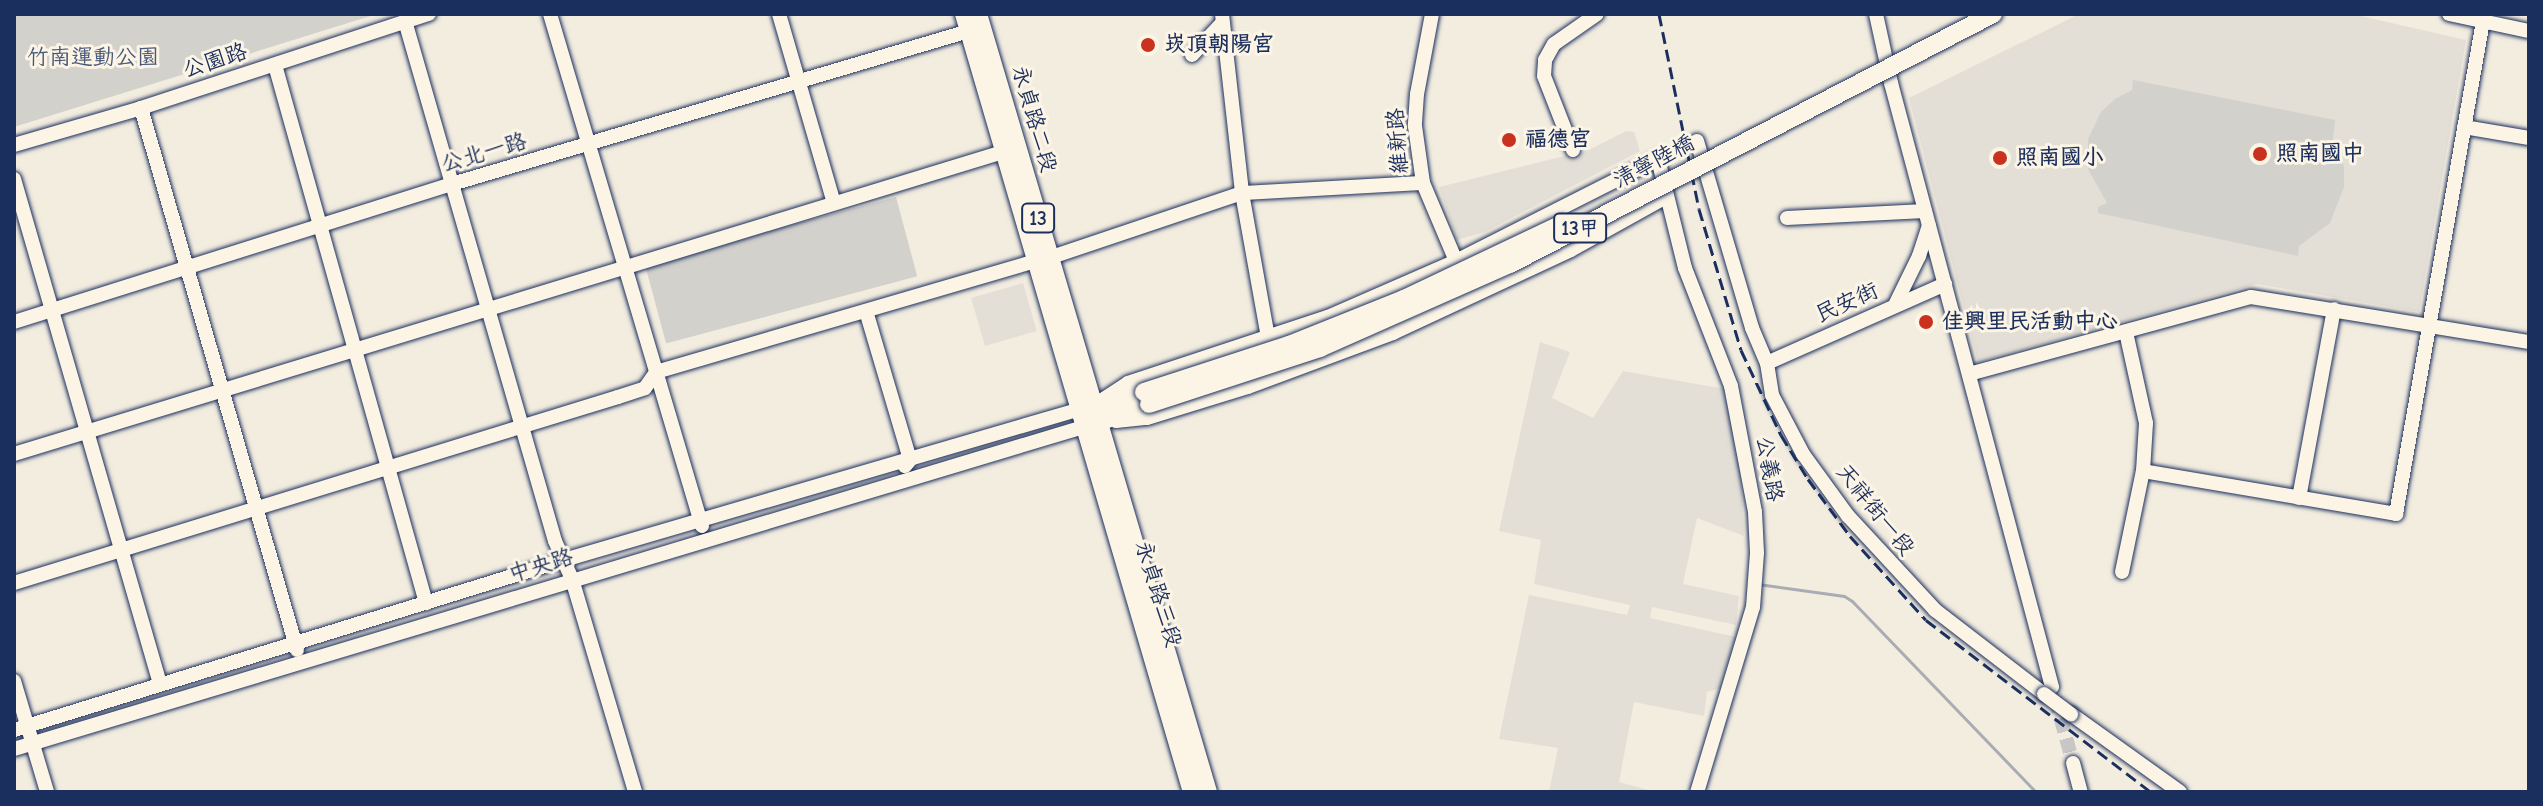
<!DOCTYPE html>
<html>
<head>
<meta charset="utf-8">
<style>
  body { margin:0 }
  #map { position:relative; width:2543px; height:806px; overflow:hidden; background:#f3ede0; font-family:"Comic Neue","LXGW WenKai TC",sans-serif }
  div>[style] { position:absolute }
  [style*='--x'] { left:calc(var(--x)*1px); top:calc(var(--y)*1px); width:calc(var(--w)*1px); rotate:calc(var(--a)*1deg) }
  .built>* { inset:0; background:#e3dfd6; transform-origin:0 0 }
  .green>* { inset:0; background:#d3d1cc; transform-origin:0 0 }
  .stream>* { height:3px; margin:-1.5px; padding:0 1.5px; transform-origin:1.5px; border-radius:1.5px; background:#a9acb3 }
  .minor-tunnel>* { height:14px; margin-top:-7px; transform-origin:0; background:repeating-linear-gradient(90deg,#c8c7c6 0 14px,transparent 0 21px) }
  .roads { filter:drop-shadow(0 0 2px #1b2f5e) drop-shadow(0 0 2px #1b2f5e) }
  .minor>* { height:14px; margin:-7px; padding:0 7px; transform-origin:7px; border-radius:7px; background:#fcf5e5 }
  .major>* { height:18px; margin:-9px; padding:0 9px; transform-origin:9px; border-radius:9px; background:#fcf5e5 }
  .rail>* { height:3px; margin-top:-1.5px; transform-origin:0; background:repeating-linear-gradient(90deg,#1b2f5e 0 12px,transparent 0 18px) }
  .bridges { filter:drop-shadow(0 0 2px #1b2f5e) drop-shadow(0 0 2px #1b2f5e) }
  .minor-bridge>* { height:14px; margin:-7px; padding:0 7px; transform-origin:7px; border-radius:7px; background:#fcf5e5 }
  .major-bridge>* { height:18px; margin:-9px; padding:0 9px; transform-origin:9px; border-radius:9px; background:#fcf5e5 }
  .dots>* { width:22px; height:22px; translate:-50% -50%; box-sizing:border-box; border:4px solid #fcf5e5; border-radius:50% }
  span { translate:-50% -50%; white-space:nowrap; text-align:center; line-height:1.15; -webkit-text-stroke:6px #fcf5e5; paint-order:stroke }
  .shield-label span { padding:2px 6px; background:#fcf5e5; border:2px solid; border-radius:6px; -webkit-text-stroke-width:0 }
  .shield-label { font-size:20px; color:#1b2f5e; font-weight:700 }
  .poi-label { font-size:22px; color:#1b2f5e; font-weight:700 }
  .left { translate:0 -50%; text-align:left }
  .park-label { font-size:22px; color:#49587a }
  .street-label { font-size:22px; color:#1b2f5e }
  .frame { position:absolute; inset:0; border:16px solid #1b2f5e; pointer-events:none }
</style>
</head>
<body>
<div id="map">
  <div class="built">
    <div style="clip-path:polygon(2079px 14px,2352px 14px,2466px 40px,2419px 312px,2257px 284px,1978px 362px,1909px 98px)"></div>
    <div style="clip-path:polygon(1626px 131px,1634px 132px,1640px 151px,1485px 232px,1457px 240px,1439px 187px,1589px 150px)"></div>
    <div style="left:1023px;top:283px;width:50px;height:54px;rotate:74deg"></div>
    <div style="clip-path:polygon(1540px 342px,1570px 352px,1552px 398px,1593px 418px,1623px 371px,1725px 389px,1741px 478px,1744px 536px,1697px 518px,1683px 584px,1739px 596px,1736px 625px,1652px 607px,1650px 618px,1736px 637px,1722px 688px,1707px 692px,1704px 716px,1634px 702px,1619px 782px,1656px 792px,1549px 792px,1558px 748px,1499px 739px,1529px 595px,1627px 615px,1630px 605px,1534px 584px,1541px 540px,1499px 531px)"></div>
  </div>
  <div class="green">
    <div style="clip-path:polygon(14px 14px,377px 14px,14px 127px)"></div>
    <div style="clip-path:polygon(2133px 80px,2335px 120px,2333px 139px,2344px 167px,2344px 187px,2330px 223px,2299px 246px,2298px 256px,2098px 213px,2098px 207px,2107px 203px,2088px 169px,2088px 139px,2101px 112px,2115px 99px,2132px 90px)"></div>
    <div style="left:896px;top:197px;width:82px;height:260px;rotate:75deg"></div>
  </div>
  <div class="stream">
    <div style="--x:1758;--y:584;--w:87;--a:7.9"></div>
    <div style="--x:1844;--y:596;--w:9;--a:32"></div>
    <div style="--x:1852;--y:601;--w:265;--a:46.1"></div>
  </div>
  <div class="minor-tunnel">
    <div style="--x:2055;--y:698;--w:67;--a:74.5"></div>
  </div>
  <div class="roads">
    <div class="minor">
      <div style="--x:550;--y:14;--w:534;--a:73.47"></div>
      <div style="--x:779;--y:14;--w:197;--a:73.8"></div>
      <div style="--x:1222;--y:14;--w:180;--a:83.6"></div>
      <div style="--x:1242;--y:193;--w:147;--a:79.8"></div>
      <div style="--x:1432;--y:14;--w:81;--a:100.6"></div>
      <div style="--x:1417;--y:94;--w:32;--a:94"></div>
      <div style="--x:1415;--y:126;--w:58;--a:82"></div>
      <div style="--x:1423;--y:183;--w:85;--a:67.1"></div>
      <div style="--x:1876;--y:14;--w:71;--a:77.7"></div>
      <div style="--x:1891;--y:83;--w:625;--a:75.07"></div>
      <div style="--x:2449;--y:14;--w:82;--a:12"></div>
      <div style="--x:405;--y:21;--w:541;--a:73.91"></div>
      <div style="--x:555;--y:541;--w:42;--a:65.9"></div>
      <div style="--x:572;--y:579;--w:222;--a:73.5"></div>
      <div style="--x:1192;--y:55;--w:44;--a:-46.8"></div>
      <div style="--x:275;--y:65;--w:559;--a:74.32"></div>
      <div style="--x:141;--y:108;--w:564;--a:73.94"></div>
      <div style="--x:2464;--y:127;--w:66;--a:9.6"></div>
      <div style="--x:1697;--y:141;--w:195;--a:73.6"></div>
      <div style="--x:1752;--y:328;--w:38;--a:67"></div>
      <div style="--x:1767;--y:363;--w:32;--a:81"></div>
      <div style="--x:1772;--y:395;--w:67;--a:62.3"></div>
      <div style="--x:1803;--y:454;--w:77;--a:54"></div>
      <div style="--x:1848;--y:516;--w:128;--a:47.2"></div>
      <div style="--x:1935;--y:610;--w:138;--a:37.6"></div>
      <div style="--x:14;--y:145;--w:132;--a:-16.2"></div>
      <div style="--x:141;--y:108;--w:303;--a:-18.1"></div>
      <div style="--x:1573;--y:150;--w:79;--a:-111.4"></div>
      <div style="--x:1544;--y:76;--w:16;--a:-86"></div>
      <div style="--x:1545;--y:60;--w:18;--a:-61"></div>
      <div style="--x:1554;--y:44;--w:52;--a:-34.9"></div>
      <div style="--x:14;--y:179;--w:526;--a:73.87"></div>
      <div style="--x:1787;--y:218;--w:138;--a:-2.9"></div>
      <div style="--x:1049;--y:258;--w:204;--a:-18.6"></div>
      <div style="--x:1242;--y:193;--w:181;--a:-3.2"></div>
      <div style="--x:1895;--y:305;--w:55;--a:-63.9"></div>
      <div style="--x:1919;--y:256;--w:32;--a:-72"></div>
      <div style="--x:866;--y:311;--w:155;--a:73.5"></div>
      <div style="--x:910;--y:460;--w:8;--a:130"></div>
      <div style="--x:14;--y:322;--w:459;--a:-17.5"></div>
      <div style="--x:452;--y:184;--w:539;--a:-16.49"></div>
      <div style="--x:1767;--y:363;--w:195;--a:-23.9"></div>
      <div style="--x:1969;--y:374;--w:292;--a:-15.3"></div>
      <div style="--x:2251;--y:297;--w:282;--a:9.2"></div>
      <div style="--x:1102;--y:400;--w:31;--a:-33"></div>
      <div style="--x:1128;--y:383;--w:211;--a:-18.3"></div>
      <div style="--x:1328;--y:317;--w:140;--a:-23.6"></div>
      <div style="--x:1456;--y:261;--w:226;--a:-26.8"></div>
      <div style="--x:1658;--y:159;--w:112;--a:76.1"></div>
      <div style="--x:1685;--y:268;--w:127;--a:68.7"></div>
      <div style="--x:1731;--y:386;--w:128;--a:79.2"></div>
      <div style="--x:1755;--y:512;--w:41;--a:87.2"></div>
      <div style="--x:1757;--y:553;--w:54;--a:94.2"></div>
      <div style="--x:1753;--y:607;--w:193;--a:106.8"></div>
      <div style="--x:1116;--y:421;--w:31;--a:-6"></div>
      <div style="--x:1147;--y:418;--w:106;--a:-17.1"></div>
      <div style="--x:1248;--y:387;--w:155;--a:-20.4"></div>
      <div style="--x:1393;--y:333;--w:196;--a:-25"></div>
      <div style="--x:1571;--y:250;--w:109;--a:-29.2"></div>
      <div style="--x:14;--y:454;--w:1034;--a:-16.98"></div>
      <div style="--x:2143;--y:471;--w:257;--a:9.6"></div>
      <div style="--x:2396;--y:514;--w:501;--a:-79.99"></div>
      <div style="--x:2299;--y:498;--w:192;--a:-79.5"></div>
      <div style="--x:2122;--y:572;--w:103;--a:-78.3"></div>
      <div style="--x:2143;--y:471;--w:48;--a:-86.4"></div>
      <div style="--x:2146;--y:423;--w:93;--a:-102.4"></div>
      <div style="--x:14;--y:583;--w:632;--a:-17.12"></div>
      <div style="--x:618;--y:397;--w:28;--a:-18"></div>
      <div style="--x:645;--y:388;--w:19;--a:-55"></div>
      <div style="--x:656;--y:372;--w:395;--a:-16.3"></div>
      <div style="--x:14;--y:681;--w:116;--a:73.4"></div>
      <div style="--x:2071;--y:714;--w:134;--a:35.6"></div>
      <div style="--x:14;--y:730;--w:576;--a:-17.18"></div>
      <div style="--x:564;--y:560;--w:534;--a:-16.3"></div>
      <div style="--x:14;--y:749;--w:1116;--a:-16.76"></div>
      <div style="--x:2073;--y:763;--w:30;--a:75"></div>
    </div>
    <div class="major">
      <div style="--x:964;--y:14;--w:811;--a:73.67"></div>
      <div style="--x:978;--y:14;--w:811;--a:73.53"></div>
      <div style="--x:1081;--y:409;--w:65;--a:-15.1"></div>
      <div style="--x:1085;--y:427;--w:68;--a:-19.8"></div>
    </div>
  </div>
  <div class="rail">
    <div style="--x:1659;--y:14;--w:199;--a:78.4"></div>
    <div style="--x:1699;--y:209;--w:147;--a:73.4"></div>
    <div style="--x:1741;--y:350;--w:94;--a:64.8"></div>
    <div style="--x:1781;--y:435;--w:52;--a:58.5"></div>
    <div style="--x:1808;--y:479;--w:71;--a:53.6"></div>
    <div style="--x:1850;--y:536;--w:113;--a:47.9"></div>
    <div style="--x:1926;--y:620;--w:283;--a:37.4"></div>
  </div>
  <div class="bridges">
    <div class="minor-bridge">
      <div style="--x:2044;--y:694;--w:34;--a:37"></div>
    </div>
    <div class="major-bridge">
      <div style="--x:1144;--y:392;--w:152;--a:-18"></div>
      <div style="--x:1289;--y:345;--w:124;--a:-21.8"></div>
      <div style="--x:1404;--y:299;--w:175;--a:-25.4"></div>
      <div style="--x:1149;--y:404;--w:180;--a:-18.1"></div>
      <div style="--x:1320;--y:348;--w:208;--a:-23.9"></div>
      <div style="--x:1510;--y:264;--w:544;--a:-27.37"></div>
    </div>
  </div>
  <div class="dots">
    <div style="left:1148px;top:45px;background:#c8321e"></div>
    <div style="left:1509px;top:140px;background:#c8321e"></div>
    <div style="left:2260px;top:154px;background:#c8321e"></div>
    <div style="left:2000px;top:158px;background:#c8321e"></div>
    <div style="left:1926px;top:322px;background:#c8321e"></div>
  </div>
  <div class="shield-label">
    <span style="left:1038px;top:218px">13</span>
    <span style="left:1580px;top:228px">13甲</span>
  </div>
  <div class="poi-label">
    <span class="left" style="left:1164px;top:45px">崁頂朝陽宮</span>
    <span class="left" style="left:1525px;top:140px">福德宮</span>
    <span class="left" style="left:2276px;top:154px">照南國中</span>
    <span class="left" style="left:2016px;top:158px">照南國小</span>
    <span class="left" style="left:1942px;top:322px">佳興里民活動中心</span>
  </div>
  <div class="park-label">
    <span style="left:93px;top:58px">竹南運動公園</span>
  </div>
  <div class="street-label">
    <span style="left:215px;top:61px;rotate:-18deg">公園路</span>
    <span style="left:1034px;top:119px;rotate:74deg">永貞路二段</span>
    <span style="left:1398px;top:141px;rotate:-94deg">維新路</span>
    <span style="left:484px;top:153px;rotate:-16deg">公北一路</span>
    <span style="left:1654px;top:162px;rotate:-28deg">清寧陸橋</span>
    <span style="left:1847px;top:303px;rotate:-24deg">民安街</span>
    <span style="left:1769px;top:469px;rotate:80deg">公義路</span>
    <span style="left:1875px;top:510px;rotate:51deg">天祥街一段</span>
    <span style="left:541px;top:566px;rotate:-17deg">中央路</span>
    <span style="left:1158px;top:594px;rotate:73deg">永貞路三段</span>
  </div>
  <div class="frame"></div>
</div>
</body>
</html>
